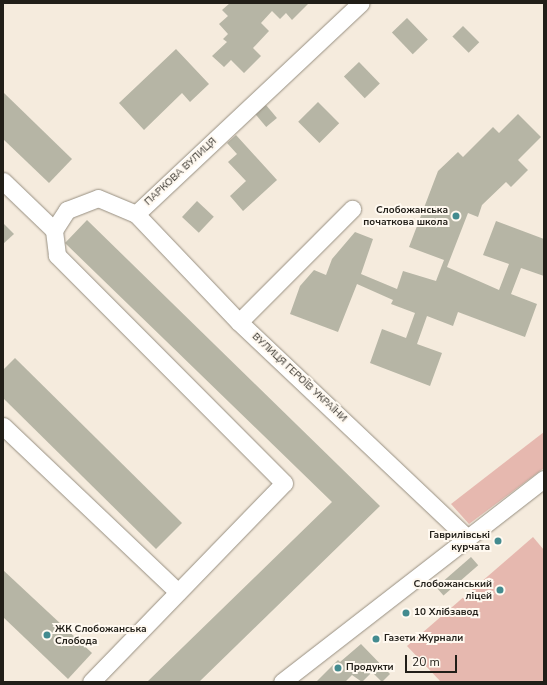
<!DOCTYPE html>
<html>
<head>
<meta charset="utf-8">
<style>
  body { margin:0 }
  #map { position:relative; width:547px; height:685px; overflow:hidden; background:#f5ebdd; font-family:"Nunito Sans",sans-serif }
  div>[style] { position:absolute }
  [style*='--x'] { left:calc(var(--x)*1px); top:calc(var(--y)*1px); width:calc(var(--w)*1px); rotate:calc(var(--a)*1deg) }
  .green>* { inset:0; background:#e6b8af }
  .building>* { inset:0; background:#b6b5a5; transform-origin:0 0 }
  .roads { filter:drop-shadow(0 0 1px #978f81) drop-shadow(0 0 1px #978f81) }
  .minor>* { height:17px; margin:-8.5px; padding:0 8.5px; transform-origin:8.5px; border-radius:8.5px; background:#fff }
  .dots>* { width:11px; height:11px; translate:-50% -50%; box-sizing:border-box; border:2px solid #fff9f0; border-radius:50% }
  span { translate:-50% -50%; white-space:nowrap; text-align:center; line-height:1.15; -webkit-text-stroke:4px #fff9f0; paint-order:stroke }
  .street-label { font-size:10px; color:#211e18 }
  .poi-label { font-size:10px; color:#211e18; font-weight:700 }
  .right { translate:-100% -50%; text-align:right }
  .left { translate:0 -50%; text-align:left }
  .frame { position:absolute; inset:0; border:4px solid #211e18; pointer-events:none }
  .scale { position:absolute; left:405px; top:655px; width:52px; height:18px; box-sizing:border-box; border:2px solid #211e18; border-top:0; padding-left:5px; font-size:12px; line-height:14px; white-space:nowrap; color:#211e18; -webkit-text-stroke:3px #fff9f0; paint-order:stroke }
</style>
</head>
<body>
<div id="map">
  <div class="green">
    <div style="clip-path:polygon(544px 432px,544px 468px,469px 524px,451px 504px)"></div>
    <div style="clip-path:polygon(533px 537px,544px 550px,544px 682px,441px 682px,407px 646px)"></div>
  </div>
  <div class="building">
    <div style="clip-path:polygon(230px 3px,307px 3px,308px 4px,292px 20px,286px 13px,280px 19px,272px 11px,261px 23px,269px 31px,253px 48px,261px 56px,244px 73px,231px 60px,224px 67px,212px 56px,227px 42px,223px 39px,228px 34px,219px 24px,228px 16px,222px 10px)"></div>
    <div style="left:407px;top:18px;width:30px;height:21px;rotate:46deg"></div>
    <div style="left:463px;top:26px;width:23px;height:15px;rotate:45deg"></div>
    <div style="clip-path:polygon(176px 49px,209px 84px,190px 102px,182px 93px,144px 130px,119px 103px)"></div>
    <div style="left:359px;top:62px;width:30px;height:21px;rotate:46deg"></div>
    <div style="clip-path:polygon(3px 92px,72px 159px,49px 183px,3px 139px)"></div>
    <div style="left:318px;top:102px;width:30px;height:28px;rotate:45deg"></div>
    <div style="left:266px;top:105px;width:17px;height:14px;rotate:50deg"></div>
    <div style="clip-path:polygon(518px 114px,541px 137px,518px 160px,528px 170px,511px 187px,506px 182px,482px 205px,478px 217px,468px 213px,447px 267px,499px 290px,509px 264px,483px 255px,496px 221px,544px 239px,544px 276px,521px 268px,511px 294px,537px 304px,525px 337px,458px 312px,453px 326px,427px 316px,417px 344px,442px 353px,430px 386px,370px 363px,382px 329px,406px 338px,415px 313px,391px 304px,393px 300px,357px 284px,338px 332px,290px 314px,300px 286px,314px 270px,326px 275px,332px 259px,355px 232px,373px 239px,361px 274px,397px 289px,403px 271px,436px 281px,444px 260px,409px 247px,438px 171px,458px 152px,463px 157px,493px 127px,499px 133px)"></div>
    <div style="clip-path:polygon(236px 135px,277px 180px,243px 211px,230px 196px,246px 181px,228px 162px,237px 154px,227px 143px)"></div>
    <div style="left:197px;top:201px;width:23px;height:22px;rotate:43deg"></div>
    <div style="clip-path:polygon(87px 220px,380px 506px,199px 682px,147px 682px,332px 502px,65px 243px)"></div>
    <div style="clip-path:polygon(3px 223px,14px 234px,3px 244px)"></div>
    <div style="clip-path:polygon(15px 358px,182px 523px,156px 549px,3px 398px,3px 370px)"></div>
    <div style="left:471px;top:557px;width:11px;height:46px;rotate:49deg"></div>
    <div style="clip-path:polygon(3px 570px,92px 653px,68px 679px,3px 617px)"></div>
    <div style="clip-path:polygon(361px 644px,390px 674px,382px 682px,372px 672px,362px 682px,352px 675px,345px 682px,316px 682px,338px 660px,340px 662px)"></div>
  </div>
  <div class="roads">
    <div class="minor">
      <div style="--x:3;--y:181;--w:71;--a:43.9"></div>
      <div style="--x:136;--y:214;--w:308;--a:-43.2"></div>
      <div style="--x:239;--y:322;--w:160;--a:-45"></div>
      <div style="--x:3;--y:426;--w:241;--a:43.5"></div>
      <div style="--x:91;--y:682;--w:277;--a:-45.9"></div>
      <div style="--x:284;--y:483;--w:322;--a:-134.9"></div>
      <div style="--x:57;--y:255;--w:25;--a:-97"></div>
      <div style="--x:54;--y:230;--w:24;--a:-57"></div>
      <div style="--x:67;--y:210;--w:33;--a:-21"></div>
      <div style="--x:98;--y:198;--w:41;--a:22.8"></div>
      <div style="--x:136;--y:214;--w:149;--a:46.4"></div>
      <div style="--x:239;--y:322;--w:313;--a:43.4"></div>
      <div style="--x:282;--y:682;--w:331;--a:-37.8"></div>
    </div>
  </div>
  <div class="dots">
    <div style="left:456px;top:216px;background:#438b8f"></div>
    <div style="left:498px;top:541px;background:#438b8f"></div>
    <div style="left:500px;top:590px;background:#438b8f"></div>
    <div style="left:406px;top:613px;background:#438b8f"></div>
    <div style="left:47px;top:635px;background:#438b8f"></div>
    <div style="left:376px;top:639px;background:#438b8f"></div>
    <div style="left:338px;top:668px;background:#438b8f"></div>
  </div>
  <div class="street-label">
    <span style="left:181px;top:172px;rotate:-43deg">ПАРКОВА ВУЛИЦЯ</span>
    <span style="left:299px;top:378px;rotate:43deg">ВУЛИЦЯ ГЕРОЇВ УКРАЇНИ</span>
  </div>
  <div class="poi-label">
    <span class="right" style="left:448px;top:216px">Cлобожанська<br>початкова школа</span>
    <span class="right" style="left:490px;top:541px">Гаврилівські<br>курчата</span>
    <span class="right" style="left:492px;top:590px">Слобожанський<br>ліцей</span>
    <span class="left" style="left:414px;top:613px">10 Хлібзавод</span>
    <span class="left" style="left:55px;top:635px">ЖК Слобожанська<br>Слобода</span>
    <span class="left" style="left:384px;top:639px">Газети Журнали</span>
    <span class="left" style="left:346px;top:668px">Продукти</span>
  </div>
  <div class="frame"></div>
  <div class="scale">20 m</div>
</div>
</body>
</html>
